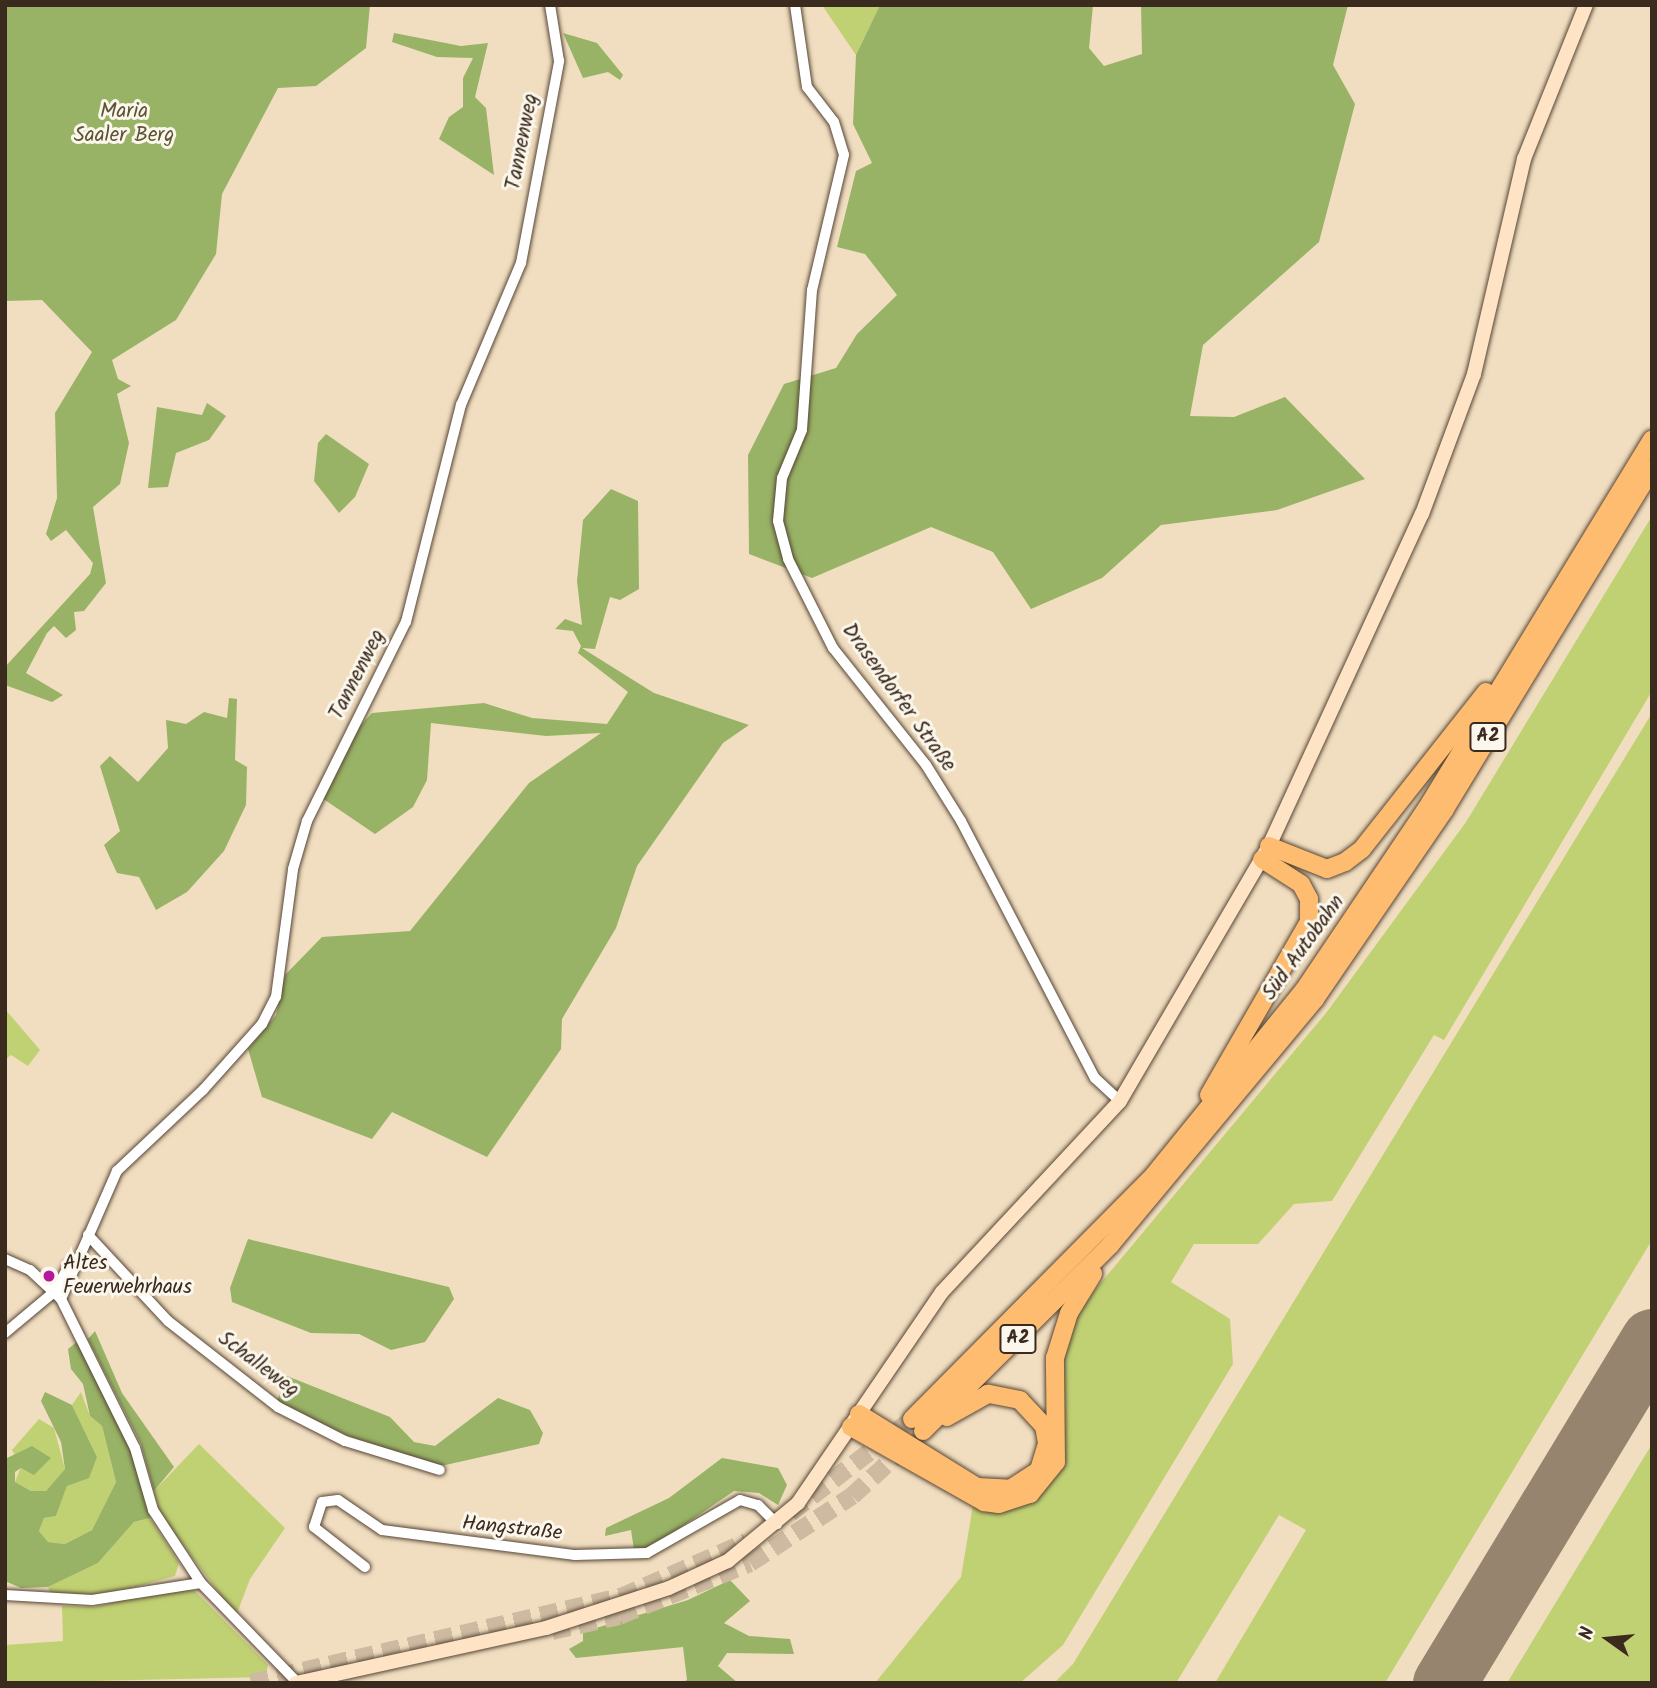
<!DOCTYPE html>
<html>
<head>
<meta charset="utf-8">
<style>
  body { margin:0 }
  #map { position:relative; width:1657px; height:1688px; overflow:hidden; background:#f1dec0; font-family:Kalam,sans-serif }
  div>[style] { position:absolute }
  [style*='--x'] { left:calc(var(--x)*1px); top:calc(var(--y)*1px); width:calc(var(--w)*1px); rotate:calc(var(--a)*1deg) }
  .green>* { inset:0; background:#c0d173 }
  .forest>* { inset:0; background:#98b365 }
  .runway>* { height:63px; margin:-31.5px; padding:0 31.5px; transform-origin:31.5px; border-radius:31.5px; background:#96846f }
  .motorway-tunnel>* { height:18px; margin-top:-9px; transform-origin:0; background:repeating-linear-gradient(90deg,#cdbaa0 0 18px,transparent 0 27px) }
  .roads { filter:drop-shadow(0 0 2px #564536) drop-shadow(0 0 2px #564536) }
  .minor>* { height:10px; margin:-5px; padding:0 5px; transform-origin:5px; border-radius:5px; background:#fff }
  .secondary>* { height:14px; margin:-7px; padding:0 7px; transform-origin:7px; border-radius:7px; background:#fee4c5 }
  .motorway>* { height:18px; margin:-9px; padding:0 9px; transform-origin:9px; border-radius:9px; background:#fdbc6f }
  .dots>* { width:19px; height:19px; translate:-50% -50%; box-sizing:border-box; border:4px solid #fbf7ec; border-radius:50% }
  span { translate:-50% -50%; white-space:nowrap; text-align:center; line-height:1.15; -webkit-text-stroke:6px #fbf7ec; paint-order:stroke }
  .shield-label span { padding:2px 5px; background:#fbf7ec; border:2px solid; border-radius:5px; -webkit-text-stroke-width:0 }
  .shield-label { font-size:19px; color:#3b2a1e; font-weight:700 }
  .park-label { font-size:21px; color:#5c5433 }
  .street-label { font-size:21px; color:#3b2a1e }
  .poi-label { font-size:21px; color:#3b2a1e }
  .left { translate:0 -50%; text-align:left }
  .frame { position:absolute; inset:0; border:7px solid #3b2a1e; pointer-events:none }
  .north { position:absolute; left:1573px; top:1604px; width:70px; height:70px; -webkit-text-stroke:5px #fbf7ec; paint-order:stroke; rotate:285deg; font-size:19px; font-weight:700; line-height:28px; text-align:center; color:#3b2a1e }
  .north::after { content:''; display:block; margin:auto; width:24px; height:32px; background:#3b2a1e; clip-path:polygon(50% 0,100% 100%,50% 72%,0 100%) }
</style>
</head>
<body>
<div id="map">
  <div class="green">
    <div style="clip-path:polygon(825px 5px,880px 5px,856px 55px,824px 8px)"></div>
    <div style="clip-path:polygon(1652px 516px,1652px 691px,1444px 1040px,1434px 1035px,1332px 1201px,1294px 1204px,1258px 1244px,1194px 1244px,1171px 1282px,1230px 1319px,1233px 1364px,1063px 1645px,1020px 1683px,875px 1683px,961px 1577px,973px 1505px,1015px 1508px,1037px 1497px,1062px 1465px,1061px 1359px,1079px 1309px,1326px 1013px,1466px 822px)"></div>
    <div style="clip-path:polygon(1652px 713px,1652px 1240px,1385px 1683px,1215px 1683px,1306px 1530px,1279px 1515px,1176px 1683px,1054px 1683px,1073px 1664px)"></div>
    <div style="clip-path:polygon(5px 1009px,40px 1050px,28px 1066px,11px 1055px,5px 1060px)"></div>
    <div style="clip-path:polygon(81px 1392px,90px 1416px,102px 1426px,116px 1482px,92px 1530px,65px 1544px,48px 1542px,39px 1531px,44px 1518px,56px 1516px,67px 1486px,97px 1457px,72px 1405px)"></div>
    <div style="clip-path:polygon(39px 1419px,54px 1428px,65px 1469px,46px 1491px,31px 1491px,15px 1482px,21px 1467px,12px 1450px)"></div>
    <div style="clip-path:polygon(199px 1444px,285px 1528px,250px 1579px,236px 1616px,161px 1515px,154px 1491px)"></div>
    <div style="clip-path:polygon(1652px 1444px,1652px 1683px,1507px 1683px)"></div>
    <div style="clip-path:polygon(150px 1518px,179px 1563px,175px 1576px,109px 1594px,51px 1594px,48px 1587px,98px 1563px,134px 1522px)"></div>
    <div style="clip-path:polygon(181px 1586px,195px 1591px,268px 1665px,265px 1677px,5px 1683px,5px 1645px,63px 1641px,62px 1606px,95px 1607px)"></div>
  </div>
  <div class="forest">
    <div style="clip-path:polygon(5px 5px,370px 5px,366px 48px,316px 86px,278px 88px,222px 194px,216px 254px,176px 320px,112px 360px,118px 379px,131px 386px,117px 394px,129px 443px,120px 484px,93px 507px,106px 583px,84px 611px,74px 612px,76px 630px,66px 638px,54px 626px,47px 633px,26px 673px,63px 695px,52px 702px,5px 685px,5px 667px,90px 574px,93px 563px,66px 530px,51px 541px,46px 534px,57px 498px,55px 413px,92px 352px,42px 300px,5px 301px)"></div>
    <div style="clip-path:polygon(880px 5px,1093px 5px,1089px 48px,1104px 66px,1142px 54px,1141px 5px,1348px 5px,1333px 65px,1355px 104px,1319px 242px,1203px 345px,1190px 416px,1234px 417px,1285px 397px,1365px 479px,1277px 510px,1161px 525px,1102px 578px,1031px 609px,993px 552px,931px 527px,812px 578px,749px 554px,748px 455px,784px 384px,836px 368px,857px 334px,897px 295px,865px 254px,837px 247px,856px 171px,872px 163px,853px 124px,856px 55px)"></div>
    <div style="clip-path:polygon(394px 33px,461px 46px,488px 43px,475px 97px,486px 108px,494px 175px,439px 139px,449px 117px,463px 107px,463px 78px,473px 58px,437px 57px,392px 42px)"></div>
    <div style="clip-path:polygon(563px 33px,597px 43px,623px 75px,620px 80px,608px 72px,583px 78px)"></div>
    <div style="clip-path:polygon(207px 403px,226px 416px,209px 440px,176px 453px,168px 487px,148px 488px,157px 407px,202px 415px)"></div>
    <div style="clip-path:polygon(326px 434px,369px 464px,355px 497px,339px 513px,314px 481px,318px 443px)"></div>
    <div style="clip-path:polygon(611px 489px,638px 501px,639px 589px,620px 600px,610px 597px,595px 649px,582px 648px,654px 693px,749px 725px,723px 743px,637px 866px,616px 928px,562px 1019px,561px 1049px,487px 1157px,392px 1112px,372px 1139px,262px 1097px,248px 1049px,276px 1015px,285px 975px,322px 937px,410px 931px,529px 783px,601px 733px,546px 736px,431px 723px,427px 780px,413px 807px,375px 834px,322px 798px,359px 727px,372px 713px,484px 703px,532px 718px,607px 724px,628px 692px,578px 653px,581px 646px,573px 631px,555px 629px,565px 619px,582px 625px,577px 581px,583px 520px)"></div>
    <div style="clip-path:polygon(229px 698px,237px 699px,235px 760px,247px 767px,246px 805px,224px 851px,187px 892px,156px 910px,139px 877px,117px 873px,104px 845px,120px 831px,100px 766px,110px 756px,138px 782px,168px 748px,166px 720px,186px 724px,204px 712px,227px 718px)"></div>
    <div style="clip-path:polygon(248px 1239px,449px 1287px,454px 1299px,425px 1342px,391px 1350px,359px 1334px,311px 1333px,232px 1302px,230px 1288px)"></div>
    <div style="clip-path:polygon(95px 1331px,122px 1393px,174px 1467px,154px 1491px,141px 1444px,88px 1339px)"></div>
    <div style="clip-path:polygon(78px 1341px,131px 1451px,150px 1518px,134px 1522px,98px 1563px,48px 1587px,21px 1588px,5px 1581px,5px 1459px,32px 1446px,51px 1458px,34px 1475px,21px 1468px,15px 1472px,15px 1482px,31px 1491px,46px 1491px,65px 1469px,61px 1442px,41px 1401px,45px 1392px,72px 1405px,97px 1457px,89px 1478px,67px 1486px,56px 1516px,44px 1518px,39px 1531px,48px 1542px,65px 1544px,92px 1530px,116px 1482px,102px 1426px,90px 1416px,83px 1384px,71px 1369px,68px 1349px)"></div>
    <div style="clip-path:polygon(287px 1376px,390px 1417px,414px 1442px,435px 1446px,498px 1398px,530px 1410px,543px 1433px,539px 1444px,441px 1466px,348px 1436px,277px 1401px)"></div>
    <div style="clip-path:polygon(722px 1458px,778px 1468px,787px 1485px,778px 1505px,759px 1493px,734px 1491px,650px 1548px,634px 1550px,631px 1530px,605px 1536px,606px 1528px,669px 1498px)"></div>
    <div style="clip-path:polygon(730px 1580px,750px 1601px,724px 1623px,749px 1636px,790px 1639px,794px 1654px,727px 1653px,718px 1666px,738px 1683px,681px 1683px,687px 1680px,683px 1647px,576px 1658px,569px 1649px,583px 1641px,583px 1632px,688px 1600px)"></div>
  </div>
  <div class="runway">
    <div style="--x:1444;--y:1683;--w:401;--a:-58.8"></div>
  </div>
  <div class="motorway-tunnel">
    <div style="--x:790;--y:1513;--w:154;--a:-37.6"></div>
    <div style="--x:552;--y:1631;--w:69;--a:-12.6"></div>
    <div style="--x:619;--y:1616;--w:141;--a:-22"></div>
    <div style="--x:750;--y:1563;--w:122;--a:-33.3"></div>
    <div style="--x:852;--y:1496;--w:77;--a:-42.4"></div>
    <div style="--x:251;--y:1683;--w:380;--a:-13.1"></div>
    <div style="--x:621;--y:1597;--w:137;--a:-23.7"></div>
  </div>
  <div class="roads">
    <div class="minor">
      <div style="--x:795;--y:5;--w:83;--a:81.7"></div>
      <div style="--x:807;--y:87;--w:44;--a:52.4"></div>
      <div style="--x:834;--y:122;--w:34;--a:73"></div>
      <div style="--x:844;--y:155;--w:139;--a:103.3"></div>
      <div style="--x:812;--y:290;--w:140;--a:94.1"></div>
      <div style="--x:802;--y:430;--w:52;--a:112.6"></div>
      <div style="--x:782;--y:478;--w:43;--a:95.3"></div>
      <div style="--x:778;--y:521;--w:39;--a:75"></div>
      <div style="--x:788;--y:559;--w:100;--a:63.2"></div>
      <div style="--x:833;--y:648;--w:149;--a:51.5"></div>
      <div style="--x:926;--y:765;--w:66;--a:58"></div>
      <div style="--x:961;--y:821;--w:290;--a:62.5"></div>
      <div style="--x:1095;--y:1078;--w:34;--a:43"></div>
      <div style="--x:88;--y:1235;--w:117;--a:47.1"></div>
      <div style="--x:168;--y:1321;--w:140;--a:38"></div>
      <div style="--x:278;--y:1407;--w:75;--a:26.9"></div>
      <div style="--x:345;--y:1441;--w:99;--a:17"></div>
      <div style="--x:5;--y:1259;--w:27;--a:24"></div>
      <div style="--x:30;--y:1270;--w:42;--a:43.1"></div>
      <div style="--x:61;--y:1299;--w:166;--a:63.6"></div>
      <div style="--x:135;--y:1448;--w:65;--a:73.8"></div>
      <div style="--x:153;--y:1510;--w:87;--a:56.7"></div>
      <div style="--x:61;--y:1299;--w:140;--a:-66.4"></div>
      <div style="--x:117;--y:1171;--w:118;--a:-43.3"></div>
      <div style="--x:203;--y:1090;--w:89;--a:-48.2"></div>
      <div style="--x:262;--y:1024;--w:30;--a:-63"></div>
      <div style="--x:276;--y:997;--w:129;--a:-82.4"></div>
      <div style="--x:293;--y:869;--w:50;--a:-73.7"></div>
      <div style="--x:307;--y:821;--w:222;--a:-63.6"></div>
      <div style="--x:406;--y:622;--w:224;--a:-75.8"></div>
      <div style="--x:461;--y:405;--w:154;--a:-67.1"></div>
      <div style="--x:521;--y:263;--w:206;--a:-79.3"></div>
      <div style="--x:559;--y:61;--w:57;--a:-99.1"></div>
      <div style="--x:5;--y:1333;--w:64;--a:-39.9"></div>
      <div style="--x:54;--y:1292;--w:30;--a:-60"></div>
      <div style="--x:365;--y:1567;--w:65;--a:-141.9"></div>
      <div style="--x:314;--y:1527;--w:26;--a:-72"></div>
      <div style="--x:322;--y:1502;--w:16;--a:-7"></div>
      <div style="--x:338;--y:1500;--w:53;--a:34.3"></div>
      <div style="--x:382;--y:1530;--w:195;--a:7.4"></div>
      <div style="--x:575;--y:1555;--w:72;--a:-1.6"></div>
      <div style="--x:647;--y:1553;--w:107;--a:-29.7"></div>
      <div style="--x:740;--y:1500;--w:19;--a:16"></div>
      <div style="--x:758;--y:1505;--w:27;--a:45"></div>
      <div style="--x:5;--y:1595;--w:87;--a:3.3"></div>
      <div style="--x:92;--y:1600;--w:110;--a:-8.9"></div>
      <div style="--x:201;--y:1583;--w:138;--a:45.9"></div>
    </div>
    <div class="secondary">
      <div style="--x:296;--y:1683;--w:256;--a:-12.4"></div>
      <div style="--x:546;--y:1628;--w:129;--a:-18"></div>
      <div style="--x:669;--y:1588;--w:65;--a:-24.6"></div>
      <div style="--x:728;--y:1561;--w:91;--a:-39.6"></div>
      <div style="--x:798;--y:1503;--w:255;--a:-55.7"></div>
      <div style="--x:942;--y:1292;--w:261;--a:-47"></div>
      <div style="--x:1120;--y:1101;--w:295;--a:-59.7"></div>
      <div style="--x:1269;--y:846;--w:366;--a:-65.3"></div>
      <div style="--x:1422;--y:514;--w:149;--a:-69.6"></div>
      <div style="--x:1474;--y:374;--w:221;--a:-76.9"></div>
      <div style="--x:1524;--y:159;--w:166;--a:-68.1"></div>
    </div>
    <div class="motorway">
      <div style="--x:1269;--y:846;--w:62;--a:21.6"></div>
      <div style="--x:1327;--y:869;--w:19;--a:-21"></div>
      <div style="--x:1345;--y:862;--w:21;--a:-37"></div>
      <div style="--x:1362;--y:849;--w:200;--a:-51.7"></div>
      <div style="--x:1209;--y:1095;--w:200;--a:-60"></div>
      <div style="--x:1309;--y:922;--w:23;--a:-90"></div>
      <div style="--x:1309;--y:899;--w:17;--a:-118"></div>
      <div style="--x:1301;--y:884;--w:46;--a:-147.3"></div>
      <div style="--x:859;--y:1414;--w:139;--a:31.7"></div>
      <div style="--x:977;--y:1487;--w:33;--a:3"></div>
      <div style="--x:1010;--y:1489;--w:35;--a:-33"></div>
      <div style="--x:1039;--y:1470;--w:28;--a:-73"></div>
      <div style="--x:1047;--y:1443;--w:17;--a:-100"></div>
      <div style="--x:1044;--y:1426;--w:35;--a:-133"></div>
      <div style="--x:1020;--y:1400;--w:33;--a:-169"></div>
      <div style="--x:988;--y:1394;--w:47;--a:150.7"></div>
      <div style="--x:912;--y:1419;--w:344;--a:-45.2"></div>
      <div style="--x:1154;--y:1175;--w:238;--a:-51"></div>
      <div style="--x:1304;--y:990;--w:225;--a:-56"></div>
      <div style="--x:1430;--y:803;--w:426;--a:-58.6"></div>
      <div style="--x:851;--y:1427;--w:153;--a:29.4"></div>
      <div style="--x:984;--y:1502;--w:15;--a:8"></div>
      <div style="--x:999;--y:1504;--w:33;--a:-18"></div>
      <div style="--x:1030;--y:1494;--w:41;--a:-50.9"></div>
      <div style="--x:1056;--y:1462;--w:104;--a:-90.6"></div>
      <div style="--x:1055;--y:1358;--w:47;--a:-72.7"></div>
      <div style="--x:1069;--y:1313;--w:46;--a:-58.4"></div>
      <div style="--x:923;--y:1431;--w:265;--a:-44.8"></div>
      <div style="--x:1111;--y:1244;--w:319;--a:-50.2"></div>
      <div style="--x:1315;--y:999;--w:230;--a:-55.6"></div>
      <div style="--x:1445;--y:809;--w:398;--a:-58.7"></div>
    </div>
  </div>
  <div class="dots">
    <div style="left:49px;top:1276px;background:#b5179e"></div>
  </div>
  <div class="shield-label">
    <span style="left:1488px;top:737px">A2</span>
    <span style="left:1018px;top:1339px">A2</span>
  </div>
  <div class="park-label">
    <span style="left:124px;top:124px">Maria<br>Saaler Berg</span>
  </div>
  <div class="street-label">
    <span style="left:523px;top:142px;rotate:-79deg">Tannenweg</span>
    <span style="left:358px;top:675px;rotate:-63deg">Tannenweg</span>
    <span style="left:898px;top:698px;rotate:54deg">Drasendorfer Straße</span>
    <span style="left:1304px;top:948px;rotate:-54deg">Süd Autobahn</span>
    <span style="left:258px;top:1365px;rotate:37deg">Schalleweg</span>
    <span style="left:512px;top:1529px;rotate:6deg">Hangstraße</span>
  </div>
  <div class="poi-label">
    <span class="left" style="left:63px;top:1276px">Altes<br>Feuerwehrhaus</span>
  </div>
  <div class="frame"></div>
  <div class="north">N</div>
</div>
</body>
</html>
